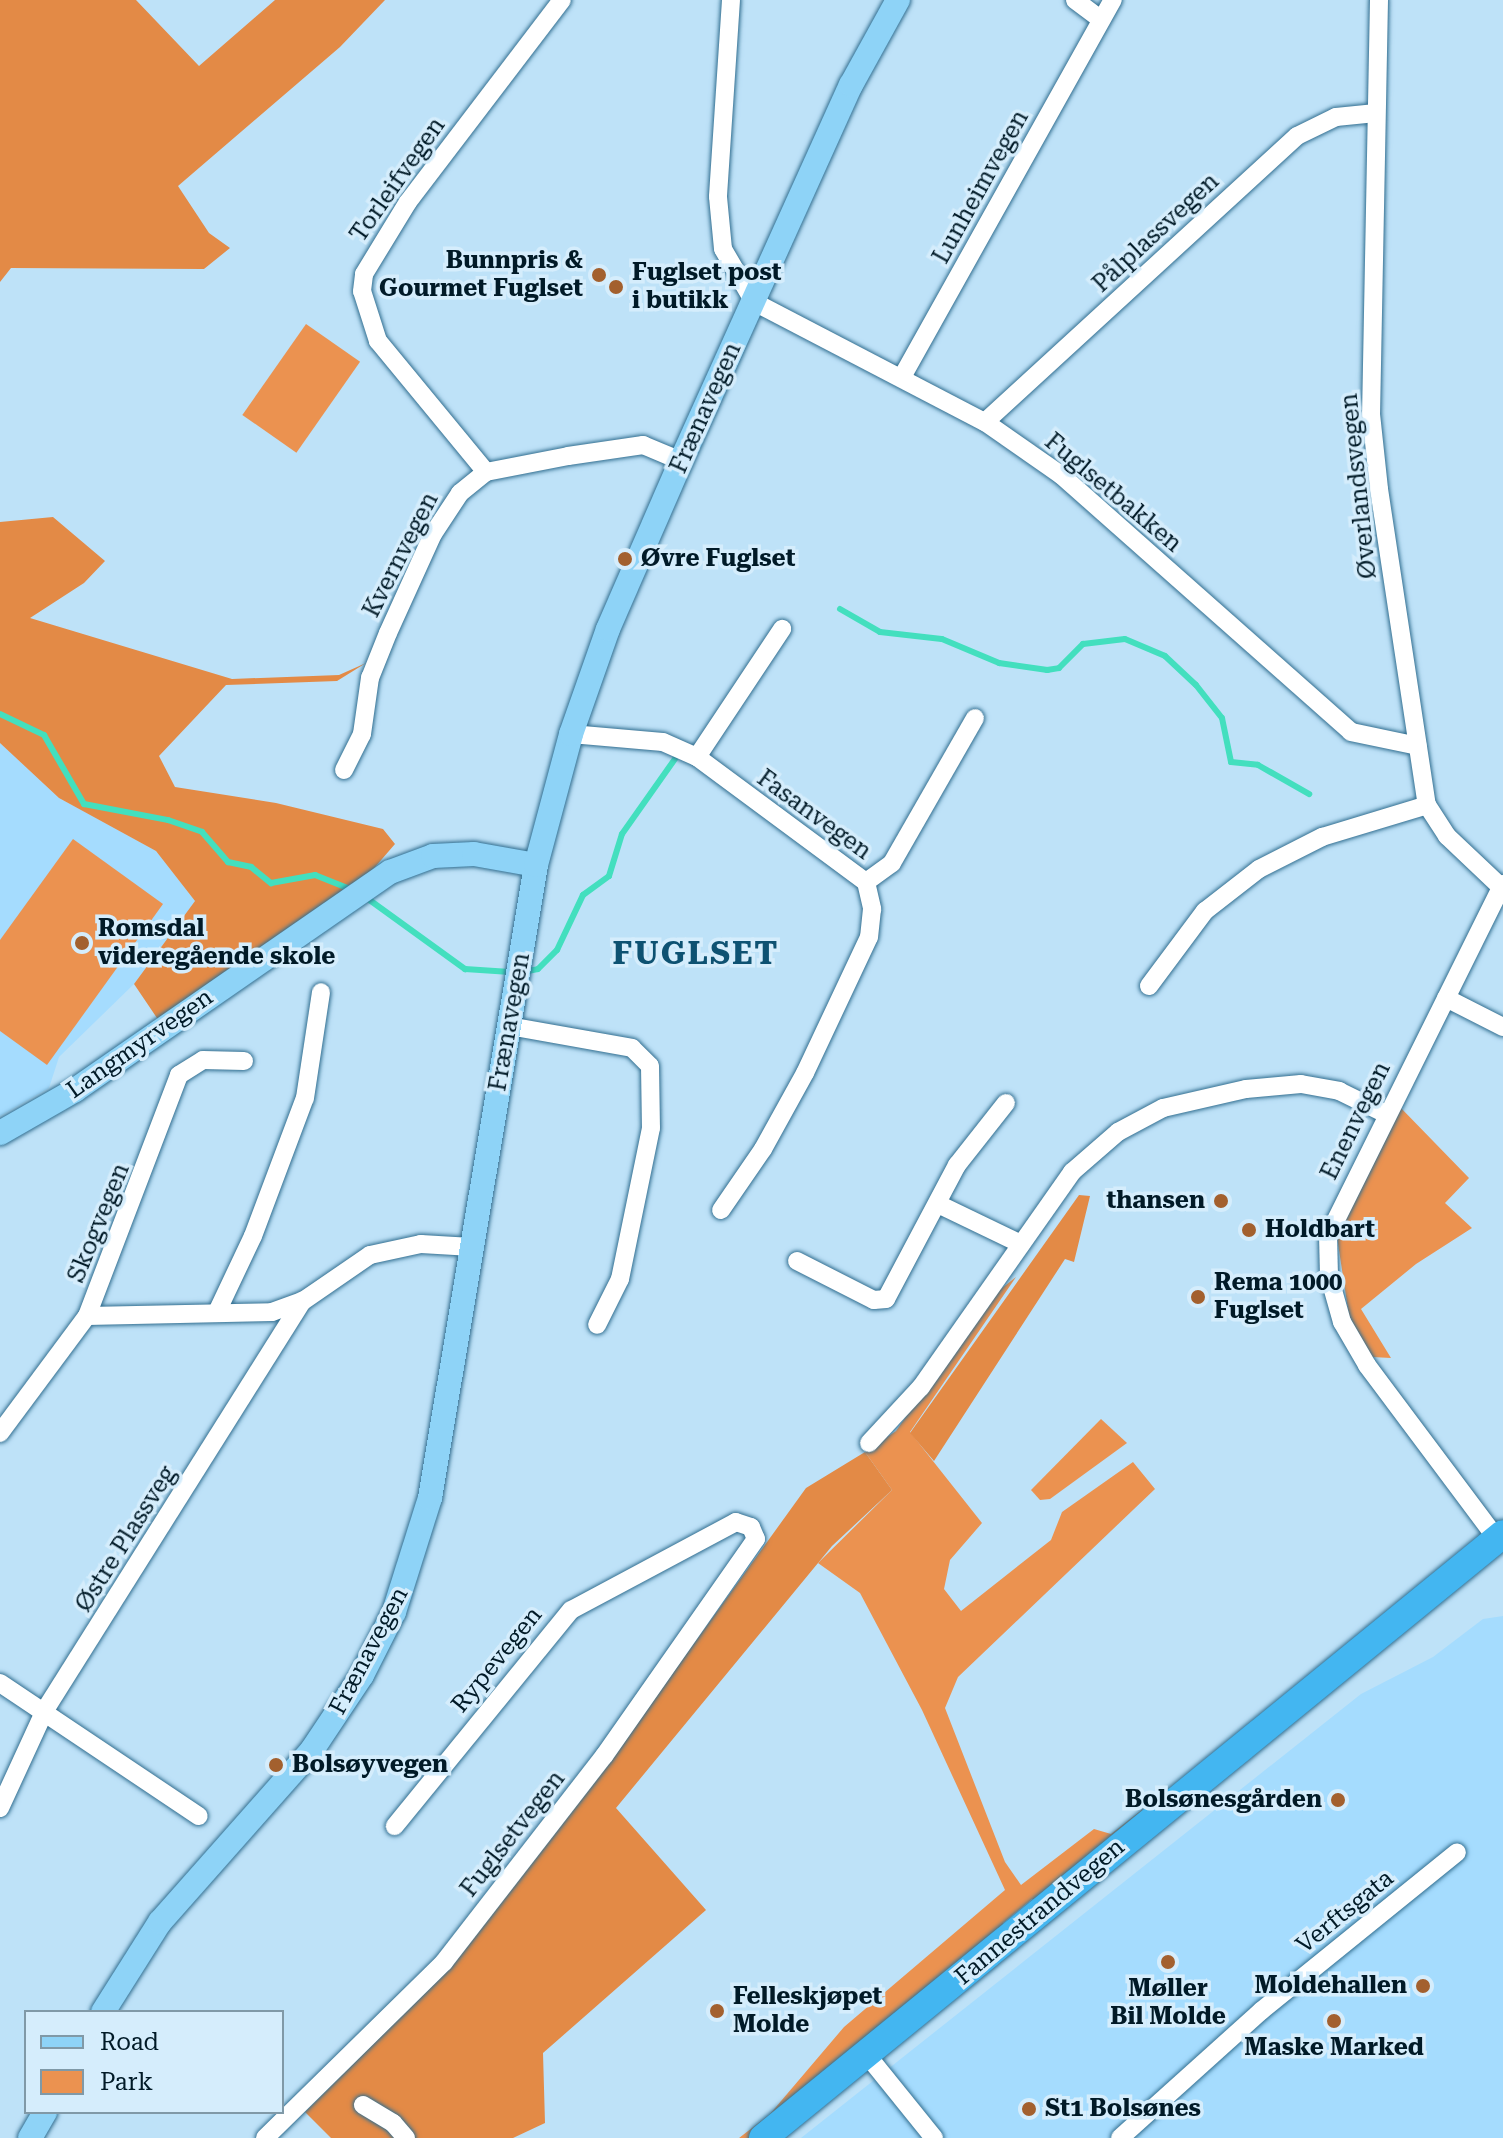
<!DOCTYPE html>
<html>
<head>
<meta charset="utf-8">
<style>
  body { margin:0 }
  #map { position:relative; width:1503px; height:2138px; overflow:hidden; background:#bee2f8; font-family:"Roboto Serif",serif }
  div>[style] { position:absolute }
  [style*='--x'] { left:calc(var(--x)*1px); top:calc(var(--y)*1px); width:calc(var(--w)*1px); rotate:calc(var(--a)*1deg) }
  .built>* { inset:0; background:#a5dcfe }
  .green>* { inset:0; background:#eb9250; transform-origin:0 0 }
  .forest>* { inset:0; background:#e38a46 }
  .stream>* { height:6px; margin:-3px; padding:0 3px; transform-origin:3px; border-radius:3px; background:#43dfbe }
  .roads { filter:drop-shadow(0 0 2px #316e90) drop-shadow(0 0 2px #316e90) }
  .minor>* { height:18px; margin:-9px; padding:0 9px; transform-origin:9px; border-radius:9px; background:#fff }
  .major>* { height:24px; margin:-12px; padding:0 12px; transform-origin:12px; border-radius:12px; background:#8ed3f7 }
  .highway>* { height:28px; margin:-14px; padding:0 14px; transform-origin:14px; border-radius:14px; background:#43b6f1 }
  .dots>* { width:22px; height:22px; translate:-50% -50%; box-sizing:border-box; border:4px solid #d5edfc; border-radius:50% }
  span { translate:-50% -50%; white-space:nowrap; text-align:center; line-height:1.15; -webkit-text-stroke:7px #d5edfc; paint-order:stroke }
  .street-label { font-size:24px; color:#011a27 }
  .poi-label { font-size:24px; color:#011a27; font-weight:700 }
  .right { translate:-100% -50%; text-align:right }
  .left { translate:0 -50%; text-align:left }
  .district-label { font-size:32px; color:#0e5272; font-weight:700; letter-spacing:2px }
  .legend { position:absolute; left:24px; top:2010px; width:260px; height:104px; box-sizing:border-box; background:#d5edfc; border:2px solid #8099a7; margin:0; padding:10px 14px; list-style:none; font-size:24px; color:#011a27 }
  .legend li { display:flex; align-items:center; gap:16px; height:40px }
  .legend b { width:40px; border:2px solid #8099a7 }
</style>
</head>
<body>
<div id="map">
  <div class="built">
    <div style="clip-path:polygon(0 743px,59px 798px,156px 851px,195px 901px,134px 984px,59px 1057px,49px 1088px,0 1116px)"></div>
    <div style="clip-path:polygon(1503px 1616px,1503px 2138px,801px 2138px,1361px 1694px,1433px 1657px,1483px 1619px)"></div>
  </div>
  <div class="green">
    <div style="left:306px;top:324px;width:66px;height:111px;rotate:35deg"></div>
    <div style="clip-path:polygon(73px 839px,163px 904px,47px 1065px,0 1031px,0 940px)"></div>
    <div style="clip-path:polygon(1399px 1106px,1469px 1178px,1445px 1203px,1472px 1228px,1416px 1264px,1361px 1309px,1391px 1358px,1372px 1357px,1349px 1316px,1337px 1237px)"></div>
    <div style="clip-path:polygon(1016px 1277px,910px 1432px,982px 1523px,950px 1560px,944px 1589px,961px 1611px,1051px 1540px,1062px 1512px,1133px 1462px,1155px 1489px,958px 1677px,945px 1708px,1005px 1862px,1021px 1885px,1094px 1829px,1111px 1834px,1180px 1780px,1039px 1904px,1032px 1899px,1003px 1923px,1006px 1930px,754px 2138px,739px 2138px,770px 2114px,844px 2027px,1005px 1890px,922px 1710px,860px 1593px,818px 1563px,892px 1490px,865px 1452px,896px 1431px,987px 1300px)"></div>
    <div style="clip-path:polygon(1101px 1419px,1127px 1443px,1050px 1499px,1040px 1500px,1031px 1490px)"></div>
  </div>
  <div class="forest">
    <div style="clip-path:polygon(0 0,136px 0,199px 66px,275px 0,385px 0,340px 47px,178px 186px,209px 233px,230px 248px,204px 269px,11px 268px,0 282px,0 320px)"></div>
    <div style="clip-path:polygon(53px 517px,105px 561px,84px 583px,30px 618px,232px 679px,339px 675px,366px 663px,337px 681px,226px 685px,159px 756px,175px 787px,276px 803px,383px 829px,395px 844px,331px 918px,159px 1021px,134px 984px,195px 901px,156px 851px,59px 798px,0 743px,0 522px)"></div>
    <div style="clip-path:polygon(1079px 1195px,1090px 1196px,1074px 1262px,1065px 1259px,934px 1461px,910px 1433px)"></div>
    <div style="clip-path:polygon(865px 1452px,892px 1490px,832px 1546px,616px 1808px,706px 1910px,543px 2053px,545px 2123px,513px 2138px,331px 2138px,305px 2112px,450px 1967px,610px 1760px,806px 1488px)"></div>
  </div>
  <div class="stream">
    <div style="--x:840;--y:609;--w:46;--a:29.9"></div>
    <div style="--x:880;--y:632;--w:62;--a:6.4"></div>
    <div style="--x:942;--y:639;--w:62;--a:22.8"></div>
    <div style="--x:999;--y:663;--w:49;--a:8.3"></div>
    <div style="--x:1047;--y:670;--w:12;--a:-9"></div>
    <div style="--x:1059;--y:668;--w:34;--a:-45"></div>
    <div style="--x:1083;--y:644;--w:42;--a:-6.8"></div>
    <div style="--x:1125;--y:639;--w:43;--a:23"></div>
    <div style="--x:1165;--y:656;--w:42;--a:43.1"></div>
    <div style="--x:1196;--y:685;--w:42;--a:51.8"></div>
    <div style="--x:1222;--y:718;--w:45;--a:78.4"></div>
    <div style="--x:1231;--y:762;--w:27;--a:6"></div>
    <div style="--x:1258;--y:765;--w:59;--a:29.6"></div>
    <div style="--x:0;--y:714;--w:49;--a:25.5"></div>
    <div style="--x:44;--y:735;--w:80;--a:59.9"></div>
    <div style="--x:84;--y:804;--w:86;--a:10.8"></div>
    <div style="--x:168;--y:820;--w:36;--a:19"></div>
    <div style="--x:202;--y:832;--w:40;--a:49"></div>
    <div style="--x:228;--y:862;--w:24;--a:12"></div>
    <div style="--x:251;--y:867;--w:26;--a:39"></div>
    <div style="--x:271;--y:883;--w:45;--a:-10.3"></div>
    <div style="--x:315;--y:875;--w:43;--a:21.8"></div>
    <div style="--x:364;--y:896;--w:125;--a:35.9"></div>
    <div style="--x:465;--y:969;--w:47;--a:3.7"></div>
    <div style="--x:523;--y:972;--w:15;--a:-11"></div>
    <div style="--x:538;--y:969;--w:27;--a:-45"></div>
    <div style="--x:557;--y:950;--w:61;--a:-64.7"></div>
    <div style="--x:583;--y:895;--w:32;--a:-36"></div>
    <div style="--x:609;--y:876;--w:44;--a:-72.8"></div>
    <div style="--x:622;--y:834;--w:95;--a:-54.8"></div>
  </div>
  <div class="roads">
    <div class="minor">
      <div style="--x:731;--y:0;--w:197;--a:93.8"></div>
      <div style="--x:718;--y:197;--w:52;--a:84.5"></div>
      <div style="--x:723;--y:249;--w:61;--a:59.7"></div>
      <div style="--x:754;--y:302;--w:260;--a:27.5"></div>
      <div style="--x:985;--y:422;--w:93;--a:34.9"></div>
      <div style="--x:1061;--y:475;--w:387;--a:41.5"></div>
      <div style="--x:1351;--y:732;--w:68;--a:11.8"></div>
      <div style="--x:1075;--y:0;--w:31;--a:37"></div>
      <div style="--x:1379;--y:0;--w:414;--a:91.1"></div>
      <div style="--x:1371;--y:414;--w:75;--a:83.9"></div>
      <div style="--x:1379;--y:489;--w:320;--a:81.4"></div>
      <div style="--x:1427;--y:805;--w:37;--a:57"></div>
      <div style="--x:1447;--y:836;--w:74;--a:43.4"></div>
      <div style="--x:902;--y:377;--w:432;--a:-60.8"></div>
      <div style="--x:985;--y:422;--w:423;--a:-42.5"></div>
      <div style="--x:1297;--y:136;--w:43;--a:-26"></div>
      <div style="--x:1336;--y:117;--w:40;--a:-5.7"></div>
      <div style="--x:486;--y:472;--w:170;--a:-129.5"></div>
      <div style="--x:378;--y:341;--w:52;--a:-107.7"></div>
      <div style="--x:362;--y:291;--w:17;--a:-83"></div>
      <div style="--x:364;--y:274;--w:84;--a:-58.6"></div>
      <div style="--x:408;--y:202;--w:254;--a:-52.7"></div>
      <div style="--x:571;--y:734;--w:92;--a:5"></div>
      <div style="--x:663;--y:742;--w:37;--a:24"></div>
      <div style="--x:697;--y:757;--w:210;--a:36.5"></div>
      <div style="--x:866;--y:882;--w:28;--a:77"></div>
      <div style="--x:872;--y:909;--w:28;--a:96"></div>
      <div style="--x:869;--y:937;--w:150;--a:115.2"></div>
      <div style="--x:805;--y:1073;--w:87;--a:118.9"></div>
      <div style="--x:763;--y:1149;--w:74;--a:124.5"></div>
      <div style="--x:697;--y:757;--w:154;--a:-56.4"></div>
      <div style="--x:344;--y:770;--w:40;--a:-63.4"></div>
      <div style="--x:362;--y:734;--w:57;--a:-81.9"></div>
      <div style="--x:370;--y:678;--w:48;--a:-68.2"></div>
      <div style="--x:388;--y:633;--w:109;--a:-65.6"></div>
      <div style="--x:433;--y:534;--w:49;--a:-56.6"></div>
      <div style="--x:460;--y:493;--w:33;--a:-39"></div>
      <div style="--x:486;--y:472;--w:84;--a:-11"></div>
      <div style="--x:568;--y:456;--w:76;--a:-8.3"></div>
      <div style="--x:643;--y:445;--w:41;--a:22.8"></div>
      <div style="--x:866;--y:882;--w:32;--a:-36"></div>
      <div style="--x:892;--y:863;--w:167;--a:-60.2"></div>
      <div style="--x:1149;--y:986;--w:94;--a:-53.3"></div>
      <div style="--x:1205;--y:911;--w:68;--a:-37.9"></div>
      <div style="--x:1259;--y:869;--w:71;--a:-26.9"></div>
      <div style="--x:1322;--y:837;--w:110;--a:-16.9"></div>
      <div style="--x:1446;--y:998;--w:64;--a:27"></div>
      <div style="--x:509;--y:1026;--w:125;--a:10.1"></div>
      <div style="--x:632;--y:1048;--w:25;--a:45"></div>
      <div style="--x:650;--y:1066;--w:62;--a:89.1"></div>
      <div style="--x:651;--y:1128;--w:154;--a:101.6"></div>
      <div style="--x:620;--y:1279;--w:51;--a:116.6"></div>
      <div style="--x:938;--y:1204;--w:92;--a:25.7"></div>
      <div style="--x:797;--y:1261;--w:86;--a:26.9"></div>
      <div style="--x:874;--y:1300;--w:12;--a:-5"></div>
      <div style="--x:886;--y:1299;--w:152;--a:-62.1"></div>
      <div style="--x:957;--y:1165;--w:79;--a:-51.7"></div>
      <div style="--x:217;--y:1312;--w:84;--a:-64.7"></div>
      <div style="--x:253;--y:1236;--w:147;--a:-69.4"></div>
      <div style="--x:305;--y:1098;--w:107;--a:-81.4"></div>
      <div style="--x:87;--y:1316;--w:185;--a:-1.2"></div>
      <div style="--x:272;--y:1312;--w:33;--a:-20"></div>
      <div style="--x:303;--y:1301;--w:81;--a:-34.5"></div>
      <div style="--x:370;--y:1255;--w:52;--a:-12.2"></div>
      <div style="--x:421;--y:1244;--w:51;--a:3.4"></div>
      <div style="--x:0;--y:1433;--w:146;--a:-53.4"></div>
      <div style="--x:87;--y:1316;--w:258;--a:-69.1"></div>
      <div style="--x:179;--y:1075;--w:28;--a:-32"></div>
      <div style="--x:203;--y:1060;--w:41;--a:1.4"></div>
      <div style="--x:869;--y:1443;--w:76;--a:-47.1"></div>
      <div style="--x:921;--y:1387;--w:263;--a:-54.9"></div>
      <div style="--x:1072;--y:1172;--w:61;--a:-41"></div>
      <div style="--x:1118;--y:1132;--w:51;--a:-28.1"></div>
      <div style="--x:1163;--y:1108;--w:85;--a:-12.9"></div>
      <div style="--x:1246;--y:1089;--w:55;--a:-5.2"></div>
      <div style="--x:1301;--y:1084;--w:39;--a:10"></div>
      <div style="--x:1339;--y:1091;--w:50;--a:26.1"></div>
      <div style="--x:1497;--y:1539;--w:217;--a:-126.8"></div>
      <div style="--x:1367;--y:1365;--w:50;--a:-120.2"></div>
      <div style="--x:1342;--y:1322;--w:48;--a:-105.8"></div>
      <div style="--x:1329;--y:1276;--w:40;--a:-91.4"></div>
      <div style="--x:1328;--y:1236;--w:393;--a:-63.6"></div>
      <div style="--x:0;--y:1683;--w:239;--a:33.8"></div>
      <div style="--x:0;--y:1808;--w:108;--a:-65.3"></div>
      <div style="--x:45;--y:1710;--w:484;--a:-57.8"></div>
      <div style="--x:867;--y:2055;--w:107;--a:51.1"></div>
      <div style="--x:363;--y:2105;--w:35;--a:31"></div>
      <div style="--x:393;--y:2123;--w:20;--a:49"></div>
      <div style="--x:265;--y:2138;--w:251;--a:-44.5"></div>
      <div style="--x:444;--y:1962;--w:261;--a:-52.2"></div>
      <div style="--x:604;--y:1756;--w:265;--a:-55"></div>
      <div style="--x:756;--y:1539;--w:13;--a:-113"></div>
      <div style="--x:751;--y:1527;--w:16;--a:-162"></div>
      <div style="--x:736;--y:1522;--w:187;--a:151.9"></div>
      <div style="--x:571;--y:1610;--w:279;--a:129.2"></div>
      <div style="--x:1120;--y:2138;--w:190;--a:-42"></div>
      <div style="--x:1261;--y:2011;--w:252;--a:-39"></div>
    </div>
    <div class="major">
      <div style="--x:0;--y:1133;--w:86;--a:-29.8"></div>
      <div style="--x:75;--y:1090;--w:383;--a:-34.7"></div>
      <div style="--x:390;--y:872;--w:46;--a:-20.4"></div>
      <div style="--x:433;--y:856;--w:41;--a:-2.8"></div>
      <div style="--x:474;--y:854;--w:63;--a:10.1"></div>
      <div style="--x:103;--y:2012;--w:107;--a:-57.7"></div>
      <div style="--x:160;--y:1922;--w:230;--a:-48.5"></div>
      <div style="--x:312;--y:1750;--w:90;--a:-56.3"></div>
      <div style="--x:362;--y:1675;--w:71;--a:-63.1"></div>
      <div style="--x:394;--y:1612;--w:120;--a:-72.5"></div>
      <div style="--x:430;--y:1498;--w:642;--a:-80.49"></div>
      <div style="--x:536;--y:865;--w:136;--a:-75"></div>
      <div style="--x:571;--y:734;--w:111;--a:-70.6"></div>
      <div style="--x:608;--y:629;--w:183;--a:-66.5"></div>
      <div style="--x:681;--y:461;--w:413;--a:-65.7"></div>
      <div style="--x:851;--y:85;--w:97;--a:-61.1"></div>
      <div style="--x:30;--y:2138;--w:30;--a:-60"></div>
    </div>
    <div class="highway">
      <div style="--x:763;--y:2138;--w:955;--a:-39.22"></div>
    </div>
  </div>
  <div class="dots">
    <div style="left:599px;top:275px;background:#a3602e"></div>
    <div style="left:616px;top:287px;background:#a3602e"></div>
    <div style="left:625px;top:559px;background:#a3602e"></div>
    <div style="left:82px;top:943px;background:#a3602e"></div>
    <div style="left:1221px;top:1201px;background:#a3602e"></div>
    <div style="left:1249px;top:1230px;background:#a3602e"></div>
    <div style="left:1198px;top:1297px;background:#a3602e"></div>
    <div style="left:276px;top:1765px;background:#a3602e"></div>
    <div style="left:1338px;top:1800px;background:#a3602e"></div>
    <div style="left:1168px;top:1962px;background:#a3602e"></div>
    <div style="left:1423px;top:1986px;background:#a3602e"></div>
    <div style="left:717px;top:2011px;background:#a3602e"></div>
    <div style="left:1334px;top:2021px;background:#a3602e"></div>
    <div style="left:1029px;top:2109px;background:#a3602e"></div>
  </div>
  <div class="street-label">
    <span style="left:398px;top:180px;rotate:-55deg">Torleifvegen</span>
    <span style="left:981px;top:187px;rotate:-61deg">Lunheimvegen</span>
    <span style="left:1156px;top:233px;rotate:-43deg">Pålplassvegen</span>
    <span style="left:706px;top:408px;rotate:-66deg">Frænavegen</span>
    <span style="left:1359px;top:486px;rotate:-96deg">Øverlandsvegen</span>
    <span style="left:1113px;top:493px;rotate:40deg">Fuglsetbakken</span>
    <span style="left:401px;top:555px;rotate:-63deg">Kvernvegen</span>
    <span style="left:814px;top:815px;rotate:36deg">Fasanvegen</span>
    <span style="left:510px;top:1022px;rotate:-80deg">Frænavegen</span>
    <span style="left:140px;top:1044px;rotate:-35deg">Langmyrvegen</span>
    <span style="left:1356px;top:1121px;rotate:-64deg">Enenvegen</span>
    <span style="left:99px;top:1223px;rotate:-68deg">Skogvegen</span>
    <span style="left:126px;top:1539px;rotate:-58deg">Østre Plassveg</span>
    <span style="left:369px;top:1651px;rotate:-62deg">Frænavegen</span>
    <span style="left:497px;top:1660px;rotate:-51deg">Rypevegen</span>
    <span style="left:513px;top:1834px;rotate:-52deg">Fuglsetvegen</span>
    <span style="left:1040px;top:1912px;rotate:-40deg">Fannestrandvegen</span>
    <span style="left:1345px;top:1912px;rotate:-39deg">Verftsgata</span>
  </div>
  <div class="poi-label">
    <span class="right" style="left:583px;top:275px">Bunnpris &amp;<br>Gourmet Fuglset</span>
    <span class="left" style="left:632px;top:287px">Fuglset post<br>i butikk</span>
    <span class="left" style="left:641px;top:559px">Øvre Fuglset</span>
    <span class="left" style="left:98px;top:943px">Romsdal<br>videregående skole</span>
    <span class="right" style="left:1205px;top:1201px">thansen</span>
    <span class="left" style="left:1265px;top:1230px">Holdbart</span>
    <span class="left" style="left:1214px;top:1297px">Rema 1000<br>Fuglset</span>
    <span class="left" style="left:292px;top:1765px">Bolsøyvegen</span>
    <span class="right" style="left:1322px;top:1800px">Bolsønesgården</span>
    <span class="right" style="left:1407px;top:1986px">Moldehallen</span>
    <span style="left:1168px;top:2003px">Møller<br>Bil Molde</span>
    <span class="left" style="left:733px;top:2011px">Felleskjøpet<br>Molde</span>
    <span style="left:1334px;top:2048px">Maske Marked</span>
    <span class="left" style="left:1045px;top:2109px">St1 Bolsønes</span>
  </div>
  <div class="district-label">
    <span style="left:696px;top:953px">FUGLSET</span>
  </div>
  <ul class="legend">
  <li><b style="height:10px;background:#8ed3f7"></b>Road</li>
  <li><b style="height:22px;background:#eb9250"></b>Park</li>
  </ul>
</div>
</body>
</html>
